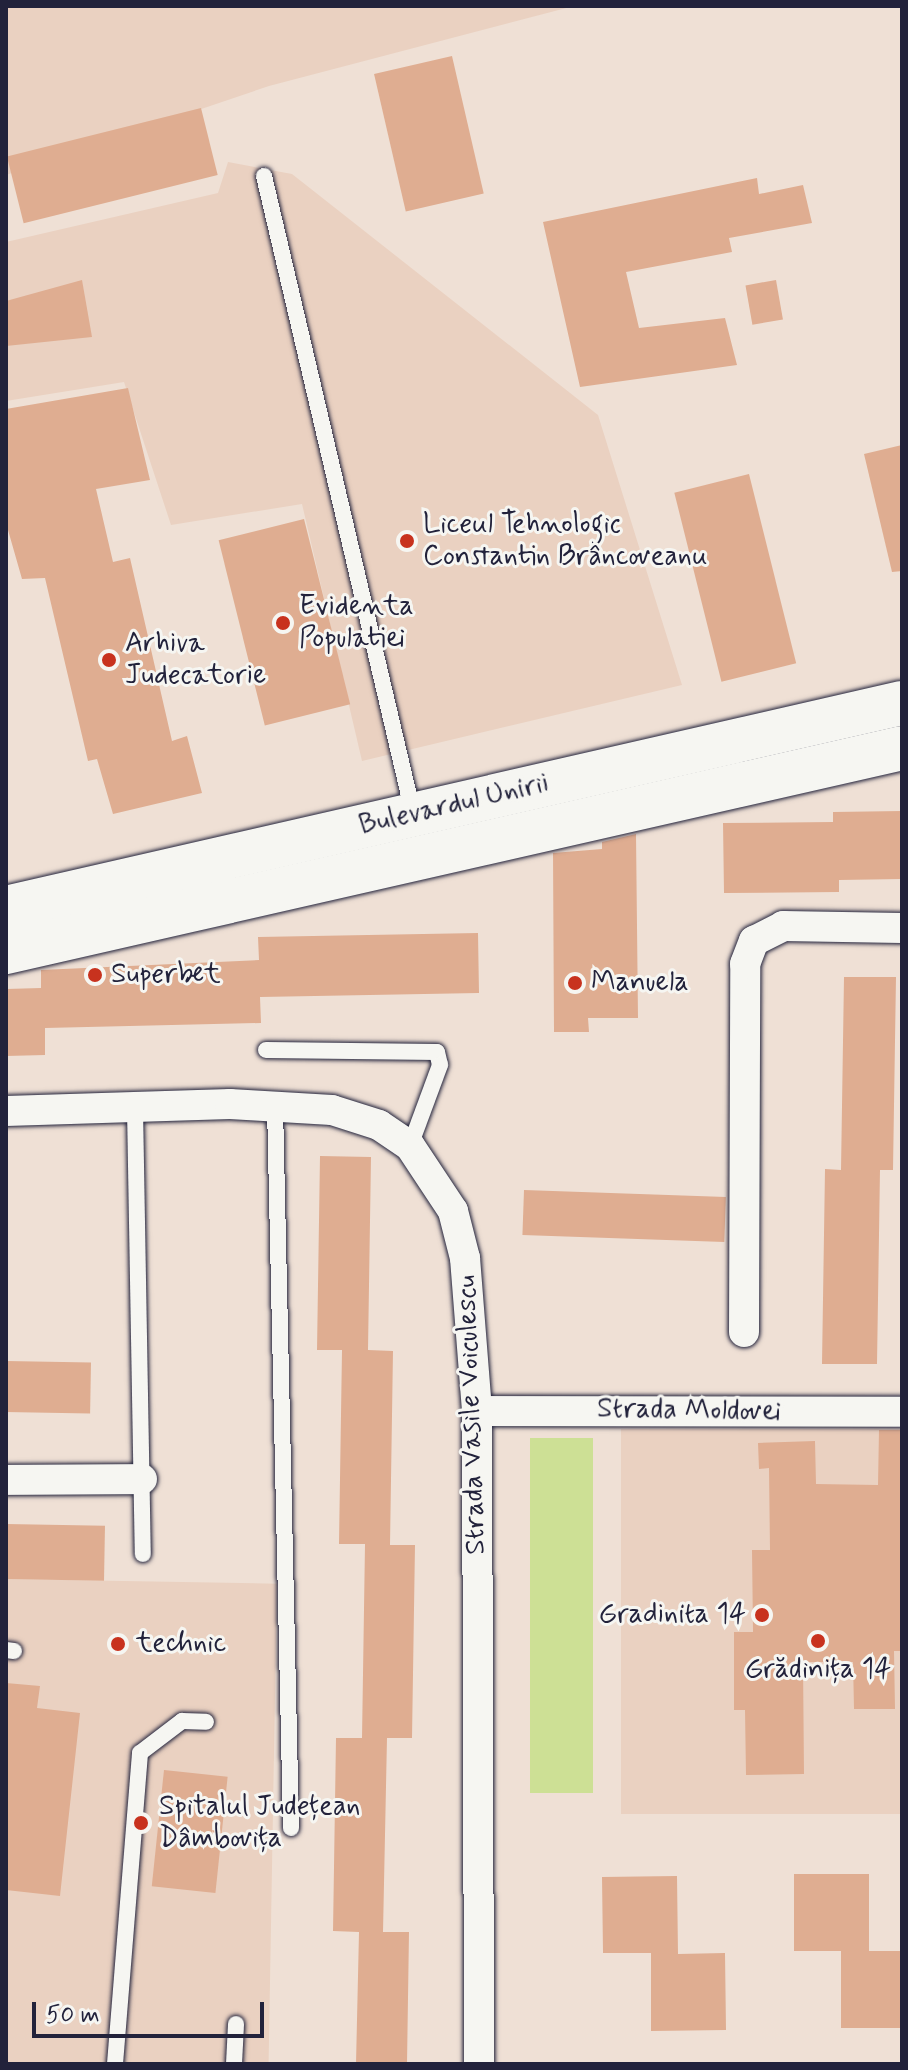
<!DOCTYPE html>
<html>
<head>
<meta charset="utf-8">
<style>
  body { margin:0 }
  #map { position:relative; width:908px; height:2070px; overflow:hidden; background:#efe0d5; font-family:Mynerve,sans-serif }
  div>[style] { position:absolute }
  [style*='--x'] { left:calc(var(--x)*1px); top:calc(var(--y)*1px); width:calc(var(--w)*1px); rotate:calc(var(--a)*1deg) }
  .built>* { inset:0; background:#ead1c1; transform-origin:0 0 }
  .green>* { inset:0; background:#cde095; transform-origin:0 0 }
  .building>* { inset:0; background:#dfad91; transform-origin:0 0 }
  .roads { filter:drop-shadow(0 0 2px #22223b) drop-shadow(0 0 2px #22223b) }
  .lane>* { height:16px; margin:-8px; padding:0 8px; transform-origin:8px; border-radius:8px; background:#f6f6f2 }
  .street>* { height:30px; margin:-15px; padding:0 15px; transform-origin:15px; border-radius:15px; background:#f6f6f2 }
  .secondary>* { height:44px; margin:-22px; padding:0 22px; transform-origin:22px; border-radius:22px; background:#f6f6f2 }
  .dots>* { width:22px; height:22px; translate:-50% -50%; box-sizing:border-box; border:4px solid #f6f6f2; border-radius:50% }
  span { translate:-50% -50%; white-space:nowrap; text-align:center; line-height:1.15; -webkit-text-stroke:6px #f6f6f2; paint-order:stroke }
  .poi-label { font-size:28px; color:#22223b }
  .left { translate:0 -50%; text-align:left }
  .right { translate:-100% -50%; text-align:right }
  .street-label { font-size:28px; color:#22223b }
  .frame { position:absolute; inset:0; border:8px solid #22223b; pointer-events:none }
  .scale { position:absolute; left:32px; top:2002px; width:232px; height:36px; box-sizing:border-box; border:4px solid #22223b; border-top:0; padding-left:10px; font-size:24px; line-height:28px; white-space:nowrap; color:#22223b; -webkit-text-stroke:6px #f6f6f2; paint-order:stroke }
</style>
</head>
<body>
<div id="map">
  <div class="built">
    <div style="clip-path:polygon(6px 6px,574px 6px,269px 86px,6px 175px)"></div>
    <div style="clip-path:polygon(228px 162px,292px 174px,598px 415px,682px 685px,362px 761px,302px 504px,171px 525px,124px 382px,6px 401px,6px 242px,218px 193px)"></div>
    <div style="left:902px;top:1429px;width:385px;height:281px;rotate:90deg"></div>
    <div style="left:6px;top:1579px;width:271px;height:485px;rotate:1deg"></div>
  </div>
  <div class="green">
    <div style="left:530px;top:1438px;width:63px;height:355px"></div>
  </div>
  <div class="building">
    <div style="left:452px;top:56px;width:141px;height:80px;rotate:77deg"></div>
    <div style="left:201px;top:108px;width:69px;height:200px;rotate:76deg"></div>
    <div style="clip-path:polygon(757px 178px,759px 194px,803px 185px,812px 223px,729px 238px,732px 252px,626px 272px,639px 328px,725px 318px,737px 365px,580px 387px,543px 222px)"></div>
    <div style="clip-path:polygon(82px 280px,92px 337px,6px 346px,6px 301px)"></div>
    <div style="left:776px;top:280px;width:40px;height:31px;rotate:80deg"></div>
    <div style="clip-path:polygon(128px 388px,150px 480px,96px 489px,113px 562px,130px 558px,172px 741px,187px 736px,202px 793px,113px 814px,97px 759px,88px 761px,45px 578px,22px 579px,6px 523px,6px 409px)"></div>
    <div style="clip-path:polygon(902px 445px,902px 571px,892px 572px,864px 454px)"></div>
    <div style="left:749px;top:474px;width:195px;height:77px;rotate:76deg"></div>
    <div style="left:304px;top:519px;width:191px;height:88px;rotate:76deg"></div>
    <div style="clip-path:polygon(902px 811px,902px 879px,839px 880px,839px 892px,724px 893px,723px 823px,833px 822px,833px 812px)"></div>
    <div style="clip-path:polygon(636px 834px,638px 1018px,588px 1018px,589px 1032px,554px 1032px,553px 853px,602px 849px,602px 842px)"></div>
    <div style="clip-path:polygon(478px 933px,479px 993px,260px 997px,261px 1023px,45px 1028px,45px 1055px,6px 1056px,6px 989px,41px 988px,41px 970px,259px 960px,258px 937px)"></div>
    <div style="clip-path:polygon(844px 977px,896px 977px,893px 1170px,880px 1170px,877px 1364px,822px 1364px,825px 1169px,841px 1170px)"></div>
    <div style="clip-path:polygon(320px 1156px,371px 1157px,368px 1350px,393px 1351px,390px 1545px,415px 1545px,412px 1738px,387px 1738px,383px 1932px,409px 1932px,407px 2064px,356px 2064px,359px 1932px,333px 1931px,336px 1738px,362px 1738px,365px 1544px,339px 1544px,342px 1350px,317px 1350px)"></div>
    <div style="left:524px;top:1190px;width:202px;height:45px;rotate:2deg"></div>
    <div style="left:6px;top:1361px;width:85px;height:51px;rotate:1deg"></div>
    <div style="clip-path:polygon(879px 1430px,902px 1430px,902px 1651px,894px 1651px,895px 1709px,854px 1709px,853px 1662px,803px 1662px,804px 1774px,746px 1775px,745px 1710px,734px 1710px,734px 1632px,753px 1632px,752px 1550px,770px 1550px,769px 1468px,759px 1469px,758px 1443px,815px 1441px,816px 1484px,878px 1485px)"></div>
    <div style="left:6px;top:1524px;width:99px;height:55px;rotate:1deg"></div>
    <div style="clip-path:polygon(6px 1683px,40px 1686px,37px 1708px,80px 1713px,60px 1896px,6px 1890px)"></div>
    <div style="left:164px;top:1770px;width:64px;height:117px;rotate:6deg"></div>
    <div style="clip-path:polygon(794px 1874px,869px 1874px,869px 1951px,902px 1951px,902px 2028px,841px 2028px,841px 1951px,794px 1951px)"></div>
    <div style="clip-path:polygon(677px 1876px,678px 1954px,725px 1953px,726px 2030px,651px 2031px,651px 1953px,603px 1953px,602px 1877px)"></div>
  </div>
  <div class="roads">
    <div class="lane">
      <div style="--x:264;--y:176;--w:654;--a:76.83"></div>
      <div style="--x:266;--y:1050;--w:171;--a:0.7"></div>
      <div style="--x:437;--y:1052;--w:13;--a:77"></div>
      <div style="--x:440;--y:1065;--w:86;--a:110.3"></div>
      <div style="--x:275;--y:1105;--w:723;--a:88.73"></div>
      <div style="--x:135;--y:1108;--w:446;--a:89"></div>
      <div style="--x:6;--y:1650;--w:8;--a:7"></div>
      <div style="--x:115;--y:2064;--w:312;--a:-85.4"></div>
      <div style="--x:140;--y:1753;--w:53;--a:-37.3"></div>
      <div style="--x:182;--y:1721;--w:24;--a:2"></div>
      <div style="--x:234;--y:2064;--w:40;--a:-87.1"></div>
    </div>
    <div class="street">
      <div style="--x:6;--y:1111;--w:224;--a:-1.8"></div>
      <div style="--x:230;--y:1104;--w:102;--a:3.4"></div>
      <div style="--x:332;--y:1110;--w:49;--a:17.7"></div>
      <div style="--x:379;--y:1125;--w:37;--a:34"></div>
      <div style="--x:410;--y:1146;--w:78;--a:56.5"></div>
      <div style="--x:453;--y:1211;--w:49;--a:75.7"></div>
      <div style="--x:465;--y:1258;--w:153;--a:85.5"></div>
      <div style="--x:477;--y:1411;--w:653;--a:89.82"></div>
      <div style="--x:744;--y:1332;--w:368;--a:-89.8"></div>
      <div style="--x:745;--y:964;--w:25;--a:-69"></div>
      <div style="--x:754;--y:941;--w:33;--a:-27"></div>
      <div style="--x:783;--y:926;--w:119;--a:1"></div>
      <div style="--x:477;--y:1411;--w:425;--a:0.1"></div>
      <div style="--x:6;--y:1480;--w:136;--a:-0.4"></div>
    </div>
    <div class="secondary">
      <div style="--x:6;--y:908;--w:919;--a:-12.89"></div>
      <div style="--x:6;--y:952;--w:919;--a:-12.83"></div>
    </div>
  </div>
  <div class="dots">
    <div style="left:407px;top:541px;background:#c8321e"></div>
    <div style="left:283px;top:623px;background:#c8321e"></div>
    <div style="left:109px;top:660px;background:#c8321e"></div>
    <div style="left:95px;top:975px;background:#c8321e"></div>
    <div style="left:575px;top:983px;background:#c8321e"></div>
    <div style="left:762px;top:1615px;background:#c8321e"></div>
    <div style="left:818px;top:1641px;background:#c8321e"></div>
    <div style="left:118px;top:1644px;background:#c8321e"></div>
    <div style="left:141px;top:1823px;background:#c8321e"></div>
  </div>
  <div class="poi-label">
    <span class="left" style="left:423px;top:541px">Liceul Tehnologic<br>Constantin Brâncoveanu</span>
    <span class="left" style="left:299px;top:623px">Evidenta<br>Populatiei</span>
    <span class="left" style="left:125px;top:660px">Arhiva<br>Judecatorie</span>
    <span class="left" style="left:111px;top:975px">Superbet</span>
    <span class="left" style="left:591px;top:983px">Manuela</span>
    <span class="right" style="left:746px;top:1615px">Gradinita 14</span>
    <span class="left" style="left:136px;top:1644px">technic</span>
    <span style="left:818px;top:1670px">Grădinița 14</span>
    <span class="left" style="left:159px;top:1823px">Spitalul Județean<br>Dâmbovița</span>
  </div>
  <div class="street-label">
    <span style="left:454px;top:805px;rotate:-13deg">Bulevardul Unirii</span>
    <span style="left:689px;top:1411px;rotate:1deg">Strada Moldovei</span>
    <span style="left:472px;top:1415px;rotate:-92deg">Strada Vasile Voiculescu</span>
  </div>
  <div class="frame"></div>
  <div class="scale">50 m</div>
</div>
</body>
</html>
